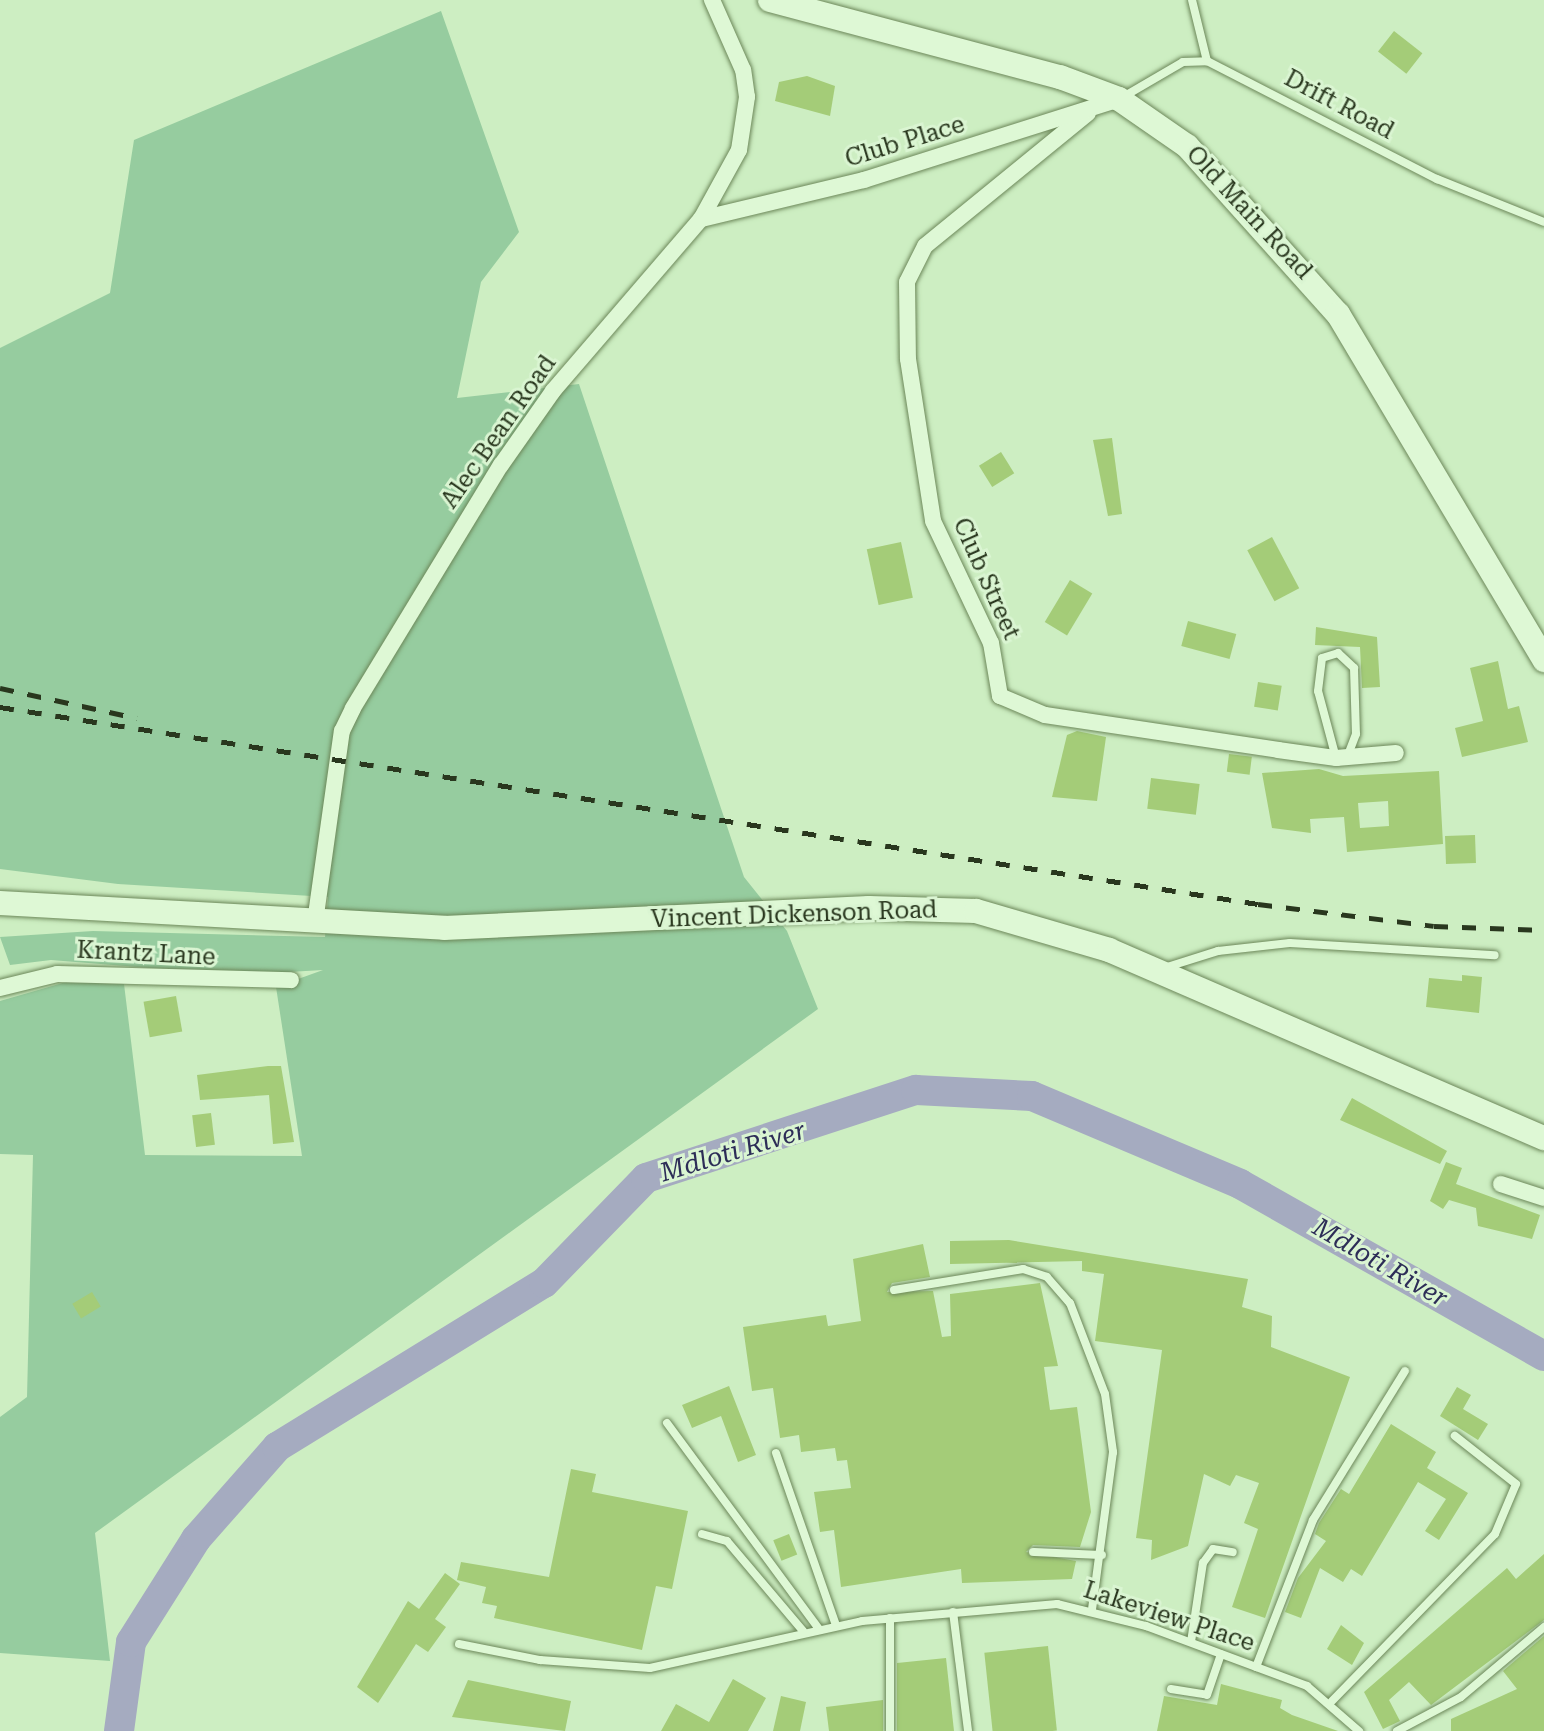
<!DOCTYPE html>
<html>
<head>
<meta charset="utf-8">
<style>
  body { margin:0 }
  #map { position:relative; width:1544px; height:1731px; overflow:hidden; background:#cdeec2; font-family:"Roboto Serif",serif }
  div>[style] { position:absolute }
  [style*='--x'] { left:calc(var(--x)*1px); top:calc(var(--y)*1px); width:calc(var(--w)*1px); rotate:calc(var(--a)*1deg) }
  .green>* { inset:0; background:#96cc9f }
  .river>* { height:30px; margin:-15px; padding:0 15px; transform-origin:15px; border-radius:15px; background:#a5abc0 }
  .building>* { inset:0; background:#a4cc78; transform-origin:0 0 }
  .roads { filter:drop-shadow(0 0 2px #6c8759) drop-shadow(0 0 2px #6c8759) }
  .lane>* { height:8px; margin:-4px; padding:0 4px; transform-origin:4px; border-radius:4px; background:#def8d5 }
  .street>* { height:16px; margin:-8px; padding:0 8px; transform-origin:8px; border-radius:8px; background:#def8d5 }
  .secondary>* { height:24px; margin:-12px; padding:0 12px; transform-origin:12px; border-radius:12px; background:#def8d5 }
  .rail>* { height:5px; margin-top:-2.5px; transform-origin:0; background:repeating-linear-gradient(90deg,#29371e 0 14px,transparent 0 28px) }
  span { translate:-50% -50%; white-space:nowrap; text-align:center; line-height:1.15; -webkit-text-stroke:6px #daf5d2; paint-order:stroke }
  .street-label { font-size:24px; color:#29371e }
  .water-label { font-size:26px; color:#2d2d57; font-style:italic }
</style>
</head>
<body>
<div id="map">
  <div class="green">
    <div style="clip-path:polygon(441px 11px,519px 232px,481px 282px,457px 398px,579px 384px,744px 877px,787px 931px,818px 1009px,95px 1533px,110px 1661px,0 1653px,0 1417px,27px 1397px,33px 1155px,0 1154px,0 1001px,66px 982px,124px 984px,145px 1155px,302px 1156px,276px 987px,323px 970px,237px 975px,51px 960px,10px 965px,0 937px,93px 931px,325px 937px,328px 897px,118px 884px,0 869px,0 348px,110px 293px,134px 140px)"></div>
  </div>
  <div class="river">
    <div style="--x:119;--y:1731;--w:90;--a:-82.3"></div>
    <div style="--x:131;--y:1642;--w:122;--a:-57.7"></div>
    <div style="--x:196;--y:1539;--w:123;--a:-48.6"></div>
    <div style="--x:277;--y:1447;--w:313;--a:-31.6"></div>
    <div style="--x:544;--y:1283;--w:146;--a:-45.8"></div>
    <div style="--x:646;--y:1178;--w:284;--a:-18.1"></div>
    <div style="--x:916;--y:1090;--w:116;--a:3"></div>
    <div style="--x:1032;--y:1096;--w:226;--a:22.9"></div>
    <div style="--x:1240;--y:1184;--w:349;--a:29.5"></div>
  </div>
  <div class="building">
    <div style="left:1394px;top:31px;width:36px;height:26px;rotate:38deg"></div>
    <div style="clip-path:polygon(807px 76px,835px 86px,830px 116px,775px 101px,779px 82px)"></div>
    <div style="clip-path:polygon(1112px 438px,1122px 514px,1108px 516px,1093px 440px)"></div>
    <div style="left:1001px;top:452px;width:25px;height:26px;rotate:58deg"></div>
    <div style="left:1272px;top:537px;width:58px;height:28px;rotate:62deg"></div>
    <div style="left:901px;top:542px;width:57px;height:35px;rotate:78deg"></div>
    <div style="left:1070px;top:580px;width:26px;height:49px;rotate:31deg"></div>
    <div style="left:1188px;top:621px;width:50px;height:26px;rotate:15deg"></div>
    <div style="clip-path:polygon(1316px 627px,1377px 637px,1380px 687px,1362px 688px,1360px 647px,1315px 645px)"></div>
    <div style="clip-path:polygon(1498px 661px,1508px 709px,1519px 706px,1528px 742px,1462px 757px,1455px 728px,1483px 721px,1470px 668px)"></div>
    <div style="left:1258px;top:682px;width:24px;height:25px;rotate:9deg"></div>
    <div style="clip-path:polygon(1077px 731px,1106px 737px,1097px 801px,1052px 797px,1067px 735px)"></div>
    <div style="left:1229px;top:754px;width:23px;height:18px;rotate:7deg"></div>
    <div style="clip-path:polygon(evenodd,1319px 769px,1343px 776px,1439px 771px,1443px 844px,1347px 852px,1344px 817px,1310px 819px,1311px 833px,1272px 828px,1262px 773px,1319px 769px,1388px 801px,1389px 826px,1360px 828px,1358px 803px,1388px 801px)"></div>
    <div style="left:1151px;top:778px;width:49px;height:31px;rotate:7deg"></div>
    <div style="left:1475px;top:835px;width:28px;height:30px;rotate:88deg"></div>
    <div style="clip-path:polygon(1462px 975px,1482px 977px,1479px 1013px,1426px 1007px,1429px 978px,1462px 981px)"></div>
    <div style="left:176px;top:996px;width:36px;height:33px;rotate:80deg"></div>
    <div style="clip-path:polygon(268px 1066px,281px 1066px,294px 1142px,273px 1144px,269px 1095px,200px 1100px,197px 1075px)"></div>
    <div style="clip-path:polygon(1352px 1098px,1447px 1151px,1440px 1164px,1340px 1120px)"></div>
    <div style="left:211px;top:1113px;width:32px;height:19px;rotate:83deg"></div>
    <div style="clip-path:polygon(1446px 1162px,1462px 1168px,1456px 1184px,1540px 1215px,1532px 1239px,1478px 1226px,1476px 1208px,1449px 1200px,1443px 1209px,1430px 1201px)"></div>
    <div style="clip-path:polygon(1009px 1240px,1248px 1279px,1242px 1307px,1272px 1316px,1271px 1347px,1350px 1377px,1265px 1618px,1232px 1607px,1258px 1529px,1244px 1523px,1259px 1483px,1236px 1475px,1230px 1486px,1204px 1474px,1188px 1546px,1151px 1560px,1152px 1540px,1136px 1538px,1162px 1350px,1095px 1341px,1104px 1274px,1082px 1271px,1082px 1261px,950px 1264px,950px 1241px)"></div>
    <div style="clip-path:polygon(923px 1244px,930px 1277px,892px 1283px,887px 1292px,933px 1291px,942px 1337px,951px 1336px,950px 1294px,1040px 1283px,1058px 1366px,1044px 1367px,1050px 1410px,1077px 1407px,1091px 1512px,1080px 1547px,1033px 1545px,1026px 1552px,1076px 1561px,1072px 1579px,962px 1583px,961px 1569px,841px 1587px,834px 1530px,820px 1532px,814px 1492px,851px 1488px,847px 1460px,837px 1461px,835px 1448px,801px 1452px,799px 1435px,780px 1438px,773px 1388px,752px 1391px,743px 1327px,826px 1315px,828px 1326px,861px 1321px,853px 1259px)"></div>
    <div style="left:92px;top:1292px;width:17px;height:23px;rotate:59deg"></div>
    <div style="clip-path:polygon(729px 1386px,756px 1455px,738px 1462px,721px 1416px,692px 1428px,682px 1405px)"></div>
    <div style="clip-path:polygon(1457px 1387px,1471px 1395px,1463px 1409px,1488px 1424px,1478px 1440px,1440px 1416px)"></div>
    <div style="clip-path:polygon(1391px 1424px,1436px 1452px,1427px 1468px,1468px 1493px,1439px 1540px,1425px 1531px,1446px 1499px,1418px 1482px,1362px 1576px,1351px 1569px,1343px 1582px,1320px 1568px,1301px 1618px,1285px 1612px,1298px 1578px,1326px 1541px,1315px 1534px,1319px 1523px,1341px 1489px,1349px 1494px)"></div>
    <div style="clip-path:polygon(571px 1469px,596px 1474px,592px 1492px,688px 1511px,672px 1589px,656px 1586px,642px 1650px,494px 1618px,497px 1606px,482px 1603px,486px 1587px,457px 1580px,461px 1562px,549px 1577px)"></div>
    <div style="left:789px;top:1534px;width:22px;height:17px;rotate:68deg"></div>
    <div style="clip-path:polygon(1544px 1554px,1544px 1620px,1431px 1705px,1409px 1682px,1389px 1700px,1400px 1721px,1383px 1729px,1364px 1692px,1507px 1568px,1516px 1579px)"></div>
    <div style="clip-path:polygon(445px 1573px,460px 1584px,435px 1619px,446px 1627px,428px 1652px,416px 1644px,378px 1703px,357px 1687px,408px 1601px,419px 1609px)"></div>
    <div style="clip-path:polygon(1341px 1625px,1364px 1643px,1352px 1665px,1327px 1649px)"></div>
    <div style="clip-path:polygon(1544px 1636px,1544px 1731px,1451px 1731px,1451px 1719px,1517px 1689px,1503px 1671px)"></div>
    <div style="left:1048px;top:1646px;width:85px;height:64px;rotate:84deg"></div>
    <div style="clip-path:polygon(946px 1658px,954px 1731px,897px 1731px,897px 1663px)"></div>
    <div style="clip-path:polygon(733px 1679px,766px 1698px,748px 1731px,661px 1731px,676px 1704px,709px 1722px)"></div>
    <div style="clip-path:polygon(468px 1680px,571px 1701px,565px 1731px,452px 1717px)"></div>
    <div style="clip-path:polygon(1221px 1684px,1282px 1700px,1280px 1708px,1292px 1715px,1338px 1731px,1157px 1731px,1164px 1696px,1217px 1705px)"></div>
    <div style="clip-path:polygon(781px 1696px,806px 1702px,800px 1731px,773px 1731px)"></div>
    <div style="clip-path:polygon(883px 1700px,883px 1731px,829px 1731px,826px 1707px)"></div>
  </div>
  <div class="roads">
    <div class="lane">
      <div style="--x:1192;--y:0;--w:63;--a:76.2"></div>
      <div style="--x:1123;--y:97;--w:69;--a:-30.3"></div>
      <div style="--x:1183;--y:62;--w:24;--a:-2"></div>
      <div style="--x:1207;--y:61;--w:259;--a:27.2"></div>
      <div style="--x:1437;--y:179;--w:115;--a:21.9"></div>
      <div style="--x:1336;--y:758;--w:69;--a:-105"></div>
      <div style="--x:1318;--y:691;--w:33;--a:-83"></div>
      <div style="--x:1322;--y:658;--w:17;--a:-17"></div>
      <div style="--x:1338;--y:653;--w:22;--a:43"></div>
      <div style="--x:1354;--y:668;--w:66;--a:88.3"></div>
      <div style="--x:1356;--y:734;--w:25;--a:111"></div>
      <div style="--x:1164;--y:968;--w:57;--a:-17.5"></div>
      <div style="--x:1218;--y:951;--w:72;--a:-6.3"></div>
      <div style="--x:1290;--y:943;--w:205;--a:3.4"></div>
      <div style="--x:894;--y:1290;--w:131;--a:-9.2"></div>
      <div style="--x:1023;--y:1269;--w:25;--a:18"></div>
      <div style="--x:1047;--y:1277;--w:35;--a:49"></div>
      <div style="--x:1070;--y:1303;--w:97;--a:69"></div>
      <div style="--x:1105;--y:1394;--w:59;--a:82.1"></div>
      <div style="--x:1113;--y:1452;--w:159;--a:97.6"></div>
      <div style="--x:667;--y:1423;--w:255;--a:53.6"></div>
      <div style="--x:776;--y:1453;--w:182;--a:70.8"></div>
      <div style="--x:702;--y:1534;--w:26;--a:16"></div>
      <div style="--x:727;--y:1541;--w:118;--a:49.8"></div>
      <div style="--x:1033;--y:1552;--w:69;--a:2.5"></div>
      <div style="--x:953;--y:1612;--w:120;--a:82.8"></div>
      <div style="--x:1191;--y:1642;--w:80;--a:-81.4"></div>
      <div style="--x:1203;--y:1563;--w:17;--a:-54"></div>
      <div style="--x:1213;--y:1549;--w:20;--a:9"></div>
      <div style="--x:459;--y:1644;--w:83;--a:11.2"></div>
      <div style="--x:540;--y:1660;--w:110;--a:4.2"></div>
      <div style="--x:650;--y:1668;--w:217;--a:-12.5"></div>
      <div style="--x:862;--y:1621;--w:196;--a:-5"></div>
      <div style="--x:1057;--y:1604;--w:92;--a:13.9"></div>
      <div style="--x:1146;--y:1626;--w:172;--a:20.4"></div>
      <div style="--x:1307;--y:1686;--w:69;--a:40.9"></div>
      <div style="--x:1256;--y:1667;--w:158;--a:-68.8"></div>
      <div style="--x:1313;--y:1520;--w:175;--a:-58.3"></div>
      <div style="--x:1171;--y:1689;--w:36;--a:9"></div>
      <div style="--x:1207;--y:1695;--w:43;--a:-71.1"></div>
      <div style="--x:1332;--y:1701;--w:233;--a:-45.7"></div>
      <div style="--x:1495;--y:1534;--w:54;--a:-67.2"></div>
      <div style="--x:1516;--y:1484;--w:78;--a:-141.8"></div>
      <div style="--x:890;--y:1731;--w:113;--a:-90"></div>
      <div style="--x:1397;--y:1731;--w:72;--a:-28"></div>
      <div style="--x:1461;--y:1697;--w:109;--a:-40.1"></div>
    </div>
    <div class="street">
      <div style="--x:1088;--y:113;--w:210;--a:140.8"></div>
      <div style="--x:925;--y:246;--w:40;--a:116.6"></div>
      <div style="--x:907;--y:282;--w:77;--a:89.3"></div>
      <div style="--x:908;--y:359;--w:164;--a:81.2"></div>
      <div style="--x:933;--y:521;--w:135;--a:64.6"></div>
      <div style="--x:991;--y:643;--w:54;--a:80.4"></div>
      <div style="--x:1000;--y:696;--w:49;--a:22.9"></div>
      <div style="--x:1045;--y:715;--w:236;--a:8.5"></div>
      <div style="--x:1278;--y:750;--w:59;--a:7.9"></div>
      <div style="--x:1336;--y:758;--w:60;--a:-4.8"></div>
      <div style="--x:701;--y:219;--w:168;--a:-13.5"></div>
      <div style="--x:864;--y:180;--w:268;--a:-17.6"></div>
      <div style="--x:315;--y:922;--w:193;--a:-82"></div>
      <div style="--x:342;--y:731;--w:25;--a:-64"></div>
      <div style="--x:353;--y:708;--w:285;--a:-58.7"></div>
      <div style="--x:501;--y:465;--w:90;--a:-54.9"></div>
      <div style="--x:553;--y:391;--w:227;--a:-49.3"></div>
      <div style="--x:701;--y:219;--w:79;--a:-61.2"></div>
      <div style="--x:739;--y:150;--w:54;--a:-81.4"></div>
      <div style="--x:747;--y:97;--w:27;--a:-98"></div>
      <div style="--x:743;--y:70;--w:77;--a:-113.9"></div>
      <div style="--x:0;--y:988;--w:59;--a:-13.8"></div>
      <div style="--x:57;--y:974;--w:234;--a:1.5"></div>
      <div style="--x:1501;--y:1184;--w:45;--a:18"></div>
    </div>
    <div class="secondary">
      <div style="--x:770;--y:0;--w:300;--a:14.9"></div>
      <div style="--x:1060;--y:77;--w:63;--a:20.4"></div>
      <div style="--x:1119;--y:99;--w:83;--a:34.7"></div>
      <div style="--x:1187;--y:146;--w:226;--a:48.1"></div>
      <div style="--x:1338;--y:314;--w:403;--a:59.2"></div>
      <div style="--x:0;--y:903;--w:445;--a:3.2"></div>
      <div style="--x:444;--y:928;--w:425;--a:-2.7"></div>
      <div style="--x:869;--y:908;--w:107;--a:1.6"></div>
      <div style="--x:976;--y:911;--w:139;--a:16.3"></div>
      <div style="--x:1109;--y:950;--w:474;--a:23.4"></div>
    </div>
  </div>
  <div class="rail">
    <div style="--x:0;--y:688;--w:140;--a:12.4"></div>
    <div style="--x:0;--y:707;--w:1273;--a:8.9"></div>
    <div style="--x:1258;--y:904;--w:177;--a:7.1"></div>
    <div style="--x:1434;--y:926;--w:110;--a:2.1"></div>
  </div>
  <div class="street-label">
    <span style="left:1339px;top:105px;rotate:28deg">Drift Road</span>
    <span style="left:905px;top:142px;rotate:-17deg">Club Place</span>
    <span style="left:1249px;top:213px;rotate:47deg">Old Main Road</span>
    <span style="left:499px;top:432px;rotate:-55deg">Alec Bean Road</span>
    <span style="left:986px;top:579px;rotate:66deg">Club Street</span>
    <span style="left:794px;top:915px;rotate:-2deg">Vincent Dickenson Road</span>
    <span style="left:146px;top:954px;rotate:3deg">Krantz Lane</span>
    <span style="left:1169px;top:1617px;rotate:18deg">Lakeview Place</span>
  </div>
  <div class="water-label">
    <span style="left:733px;top:1152px;rotate:-17deg">Mdloti River</span>
    <span style="left:1380px;top:1263px;rotate:30deg">Mdloti River</span>
  </div>
</div>
</body>
</html>
